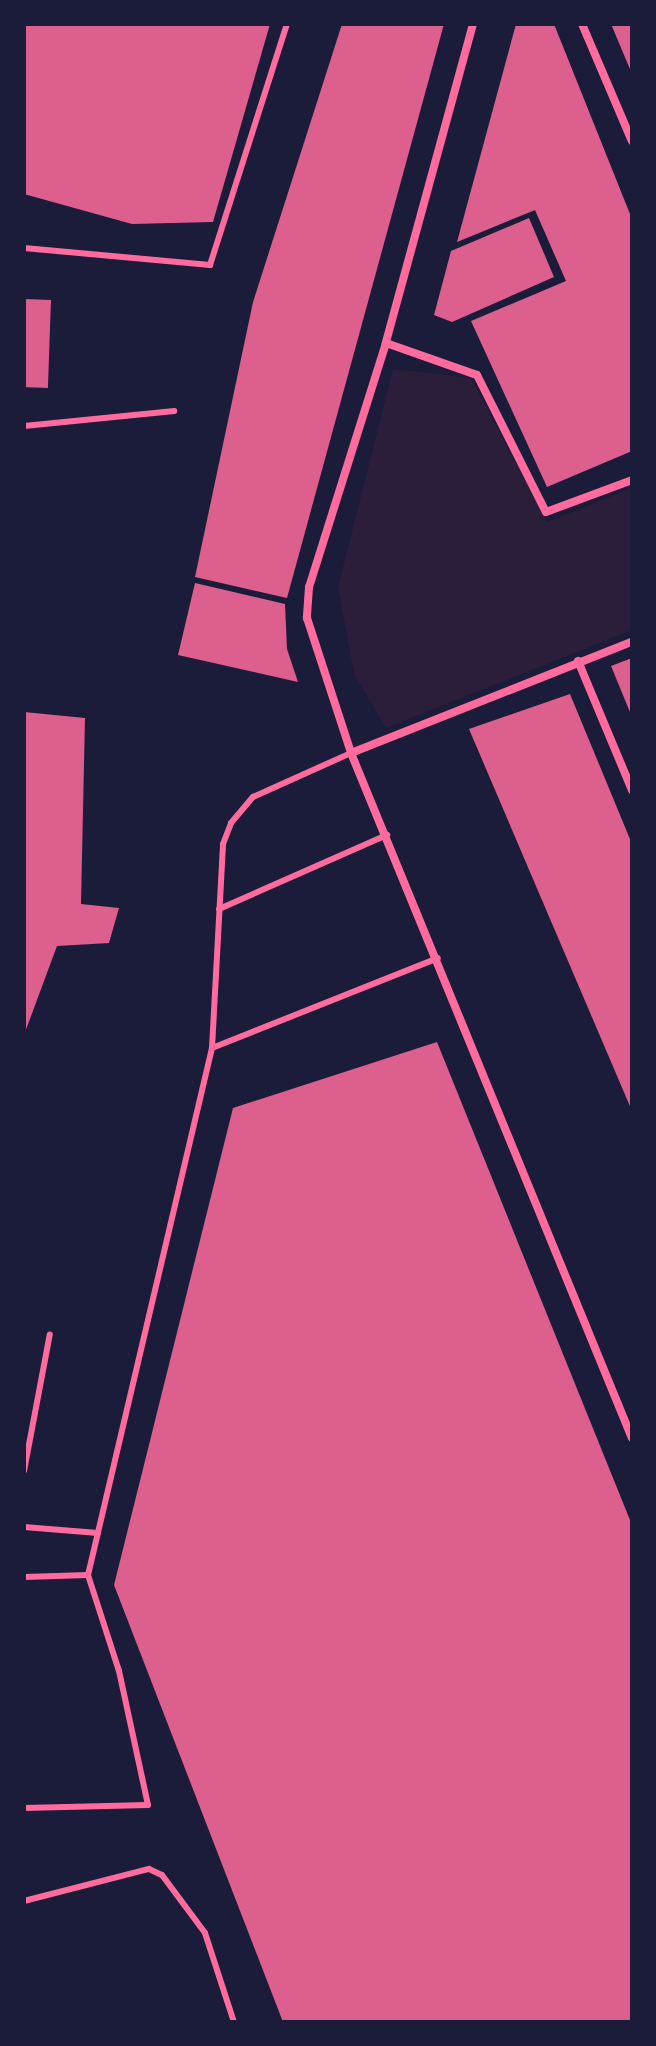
<!DOCTYPE html>
<html>
<head>
<meta charset="utf-8">
<style>
  body { margin:0 }
  #map { position:relative; width:656px; height:2046px; overflow:hidden; background:#1b1b3a; font-family:Lato,sans-serif }
  div>[style] { position:absolute }
  [style*='--x'] { left:calc(var(--x)*1px); top:calc(var(--y)*1px); width:calc(var(--w)*1px); rotate:calc(var(--a)*1deg) }
  .green>* { inset:0; background:#2a1e3b }
  .building>* { inset:0; background:#dd5f8e; transform-origin:0 0 }
  .service>* { height:6px; margin:-3px; padding:0 3px; transform-origin:3px; border-radius:3px; background:#ff6b9d }
  .minor>* { height:8px; margin:-4px; padding:0 4px; transform-origin:4px; border-radius:4px; background:#ff6b9d }
  span { translate:-50% -50%; white-space:nowrap; text-align:center; line-height:1.15; -webkit-text-stroke:8px #1b1b3a; paint-order:stroke }
  .frame { position:absolute; inset:0; border:26px solid #1b1b3a; pointer-events:none }
</style>
</head>
<body>
<div id="map">
  <div class="green">
    <div style="clip-path:polygon(393px 369px,471px 378px,547px 522px,632px 488px,632px 630px,386px 728px,354px 674px,338px 587px)"></div>
  </div>
  <div class="building">
    <div style="clip-path:polygon(24px 24px,270px 24px,213px 222px,132px 224px,24px 194px)"></div>
    <div style="clip-path:polygon(342px 24px,444px 24px,287px 598px,195px 577px,253px 302px)"></div>
    <div style="clip-path:polygon(516px 24px,554px 24px,632px 219px,632px 451px,547px 487px,471px 321px,566px 281px,535px 210px,457px 242px)"></div>
    <div style="clip-path:polygon(611px 24px,632px 24px,632px 74px)"></div>
    <div style="clip-path:polygon(529px 218px,554px 277px,452px 322px,434px 315px,451px 251px)"></div>
    <div style="left:24px;top:299px;width:27px;height:88px;rotate:2deg"></div>
    <div style="clip-path:polygon(195px 583px,285px 604px,287px 649px,298px 682px,178px 655px)"></div>
    <div style="clip-path:polygon(632px 658px,632px 717px,611px 666px)"></div>
    <div style="clip-path:polygon(570px 694px,632px 844px,632px 1111px,469px 729px)"></div>
    <div style="clip-path:polygon(24px 712px,85px 718px,81px 904px,119px 908px,109px 943px,57px 946px,24px 1035px)"></div>
    <div style="clip-path:polygon(437px 1042px,632px 1525px,632px 2022px,283px 2022px,114px 1585px,233px 1108px)"></div>
  </div>
  <div class="service">
    <div style="--x:24;--y:248;--w:187;--a:5.2"></div>
    <div style="--x:210;--y:265;--w:253;--a:-72.3"></div>
    <div style="--x:24;--y:426;--w:151;--a:-5.7"></div>
    <div style="--x:219;--y:909;--w:184;--a:-23.8"></div>
    <div style="--x:212;--y:1048;--w:243;--a:-21.7"></div>
    <div style="--x:24;--y:1471;--w:139;--a:-79.3"></div>
    <div style="--x:24;--y:1527;--w:74;--a:4.6"></div>
    <div style="--x:24;--y:1577;--w:64;--a:-1.8"></div>
    <div style="--x:24;--y:1808;--w:124;--a:-1.4"></div>
    <div style="--x:148;--y:1805;--w:137;--a:-102.2"></div>
    <div style="--x:119;--y:1671;--w:101;--a:-107.9"></div>
    <div style="--x:88;--y:1575;--w:541;--a:-76.76"></div>
    <div style="--x:212;--y:1048;--w:204;--a:-86.9"></div>
    <div style="--x:223;--y:844;--w:22;--a:-69"></div>
    <div style="--x:231;--y:823;--w:34;--a:-50"></div>
    <div style="--x:253;--y:797;--w:107;--a:-24.2"></div>
    <div style="--x:24;--y:1901;--w:129;--a:-14.4"></div>
    <div style="--x:149;--y:1869;--w:14;--a:25"></div>
    <div style="--x:162;--y:1875;--w:72;--a:53.4"></div>
    <div style="--x:205;--y:1933;--w:94;--a:72"></div>
  </div>
  <div class="minor">
    <div style="--x:473;--y:24;--w:331;--a:105.3"></div>
    <div style="--x:386;--y:343;--w:256;--a:107.5"></div>
    <div style="--x:309;--y:587;--w:31;--a:94"></div>
    <div style="--x:307;--y:618;--w:142;--a:71.9"></div>
    <div style="--x:351;--y:753;--w:740;--a:67.7"></div>
    <div style="--x:582;--y:24;--w:127;--a:66.9"></div>
    <div style="--x:386;--y:343;--w:96;--a:19.4"></div>
    <div style="--x:477;--y:375;--w:153;--a:63.3"></div>
    <div style="--x:546;--y:512;--w:92;--a:-20.4"></div>
    <div style="--x:578;--y:661;--w:140;--a:67.3"></div>
    <div style="--x:351;--y:753;--w:302;--a:-21.6"></div>
  </div>
  <div class="frame"></div>
</div>
</body>
</html>
